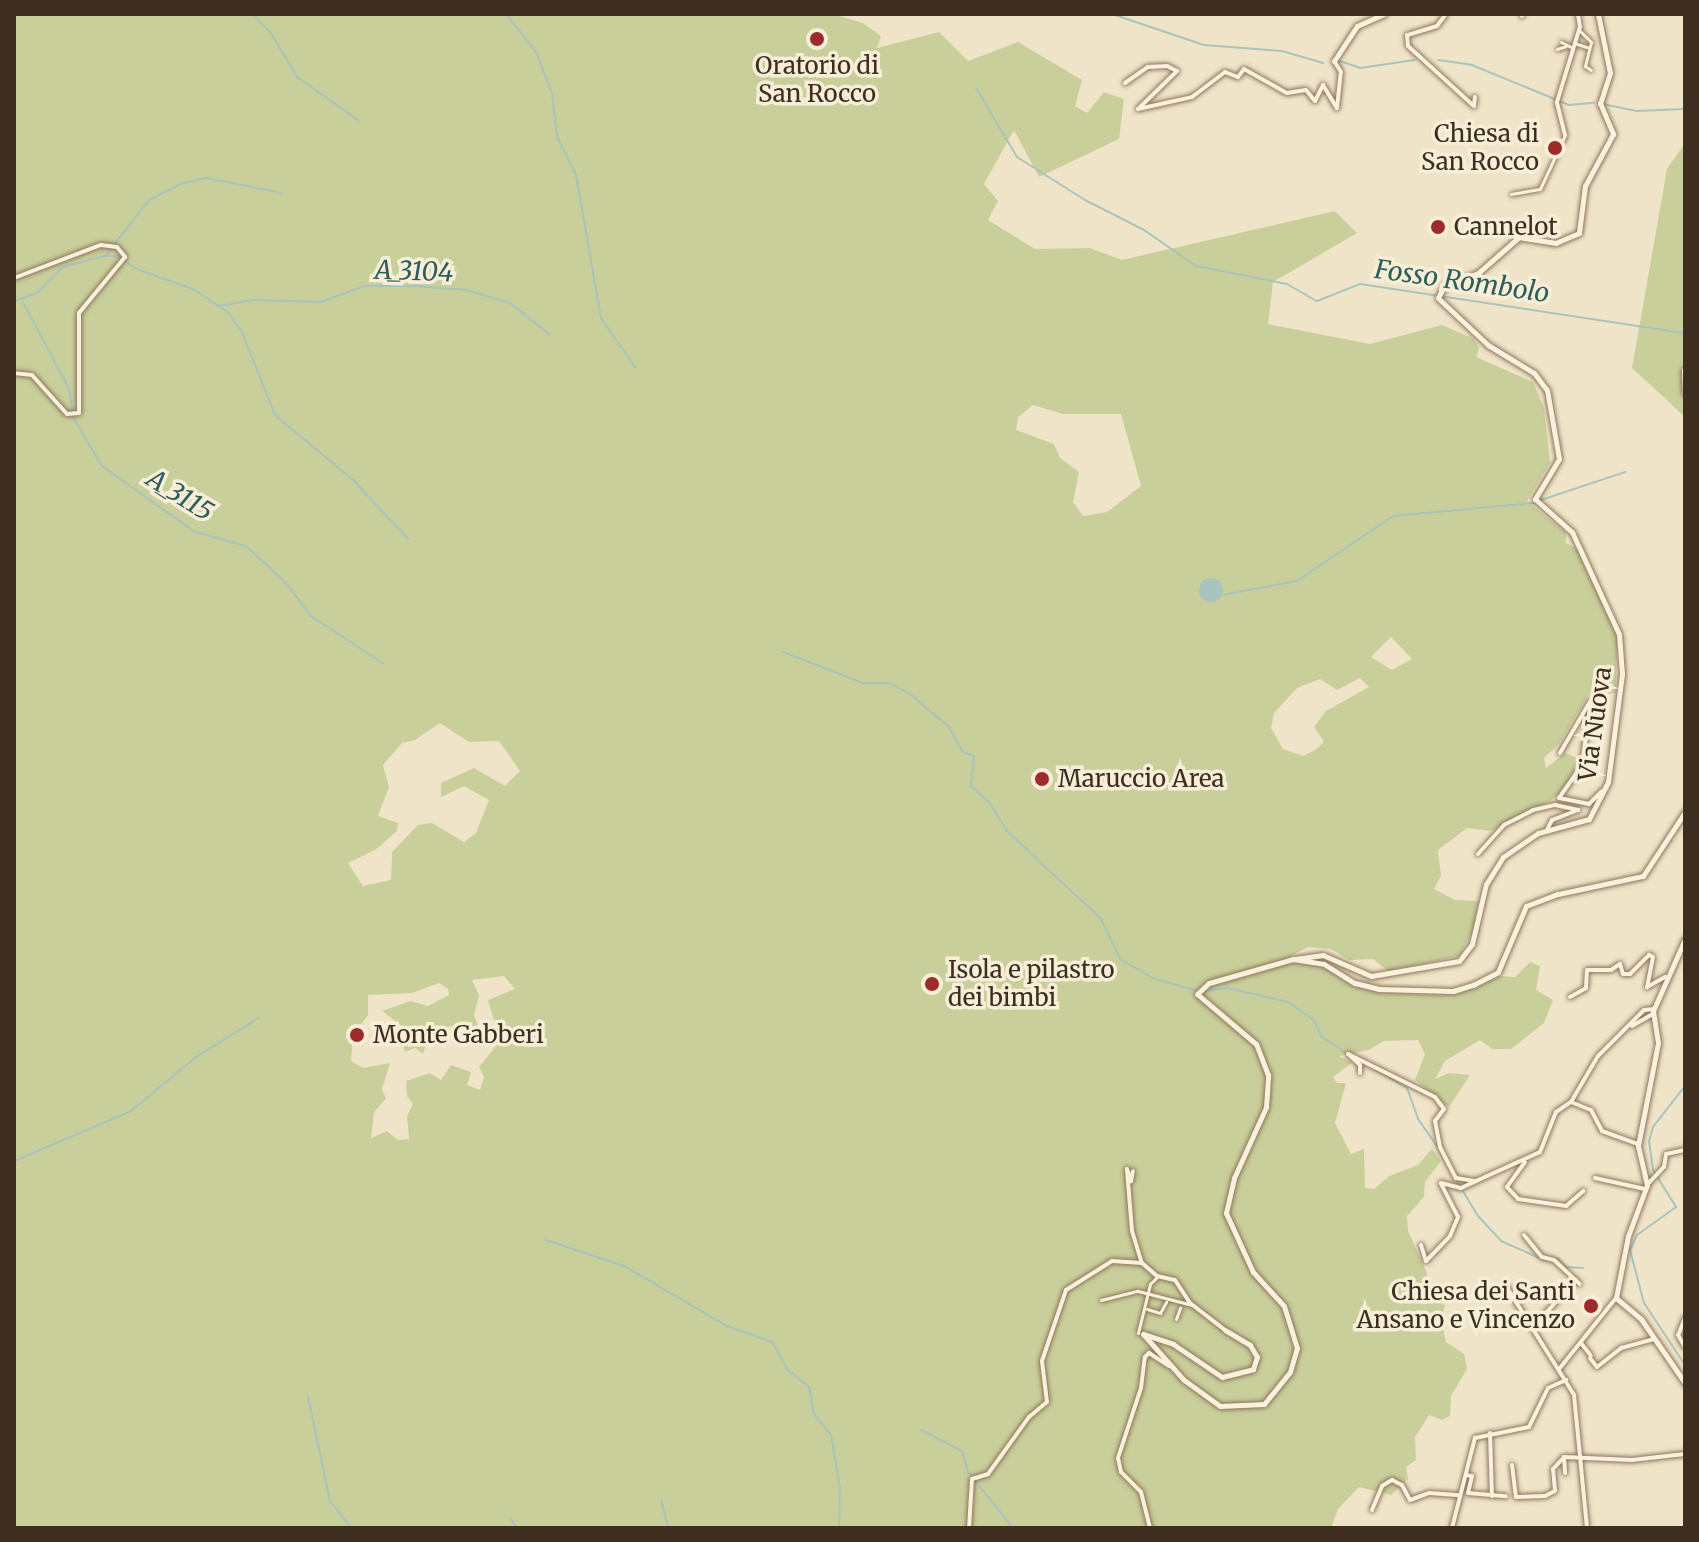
<!DOCTYPE html>
<html>
<head>
<meta charset="utf-8">
<style>
  body { margin:0 }
  #map { position:relative; width:1699px; height:1542px; overflow:hidden; background:#f0e4c8; font-family:Merriweather,serif }
  div>[style] { position:absolute }
  [style*='--x'] { left:calc(var(--x)*1px); top:calc(var(--y)*1px); width:calc(var(--w)*1px); rotate:calc(var(--a)*1deg) }
  .green>* { inset:0; background:#c9cf9b }
  .water>* { inset:0; background:#a9c4bc }
  .round { border-radius:50% }
  .stream>* { height:2px; margin:-1px; padding:0 1px; transform-origin:1px; border-radius:1px; background:#a9c4bc }
  .roads { filter:drop-shadow(0 0 2px #8d765c) drop-shadow(0 0 2px #8d765c) }
  .pedestrian>* { height:3px; margin:-1.5px; padding:0 1.5px; transform-origin:1.5px; border-radius:1.5px; background:#faf1dc }
  .minor>* { height:4px; margin:-2px; padding:0 2px; transform-origin:2px; border-radius:2px; background:#faf1dc }
  .tertiary>* { height:5px; margin:-2.5px; padding:0 2.5px; transform-origin:2.5px; border-radius:2.5px; background:#faf1dc }
  .dots>* { width:22px; height:22px; translate:-50% -50%; box-sizing:border-box; border:4px solid #f7eed8; border-radius:50% }
  span { translate:-50% -50%; white-space:nowrap; text-align:center; line-height:1.15; -webkit-text-stroke:7px #f7eed8; paint-order:stroke }
  .poi-label { font-size:24px; color:#3d2e20 }
  .right { translate:-100% -50%; text-align:right }
  .left { translate:0 -50%; text-align:left }
  .street-label { font-size:24px; color:#3d2e20 }
  .water-label { font-size:26px; color:#2f5d5a; font-style:italic }
  .frame { position:absolute; inset:0; border:16px solid #3d2e20; pointer-events:none }
</style>
</head>
<body>
<div id="map">
  <div class="green">
    <div style="clip-path:polygon(evenodd,14px 14px,833px 14px,863px 23px,881px 36px,877px 48px,939px 32px,968px 61px,1018px 42px,1082px 80px,1075px 106px,1087px 113px,1104px 92px,1124px 99px,1119px 139px,1039px 177px,1014px 130px,984px 184px,998px 201px,988px 220px,1035px 249px,1090px 248px,1122px 260px,1335px 211px,1357px 233px,1273px 282px,1268px 324px,1370px 344px,1442px 325px,1474px 339px,1479px 348px,1476px 357px,1533px 382px,1544px 408px,1550px 463px,1527px 501px,1566px 533px,1566px 543px,1579px 550px,1604px 601px,1617px 636px,1616px 693px,1588px 695px,1559px 744px,1544px 758px,1546px 768px,1565px 753px,1577px 758px,1573px 777px,1552px 800px,1491px 831px,1467px 828px,1438px 850px,1441px 876px,1434px 889px,1455px 900px,1478px 901px,1473px 931px,1459px 956px,1388px 971px,1373px 959px,1349px 960px,1331px 949px,1308px 947px,1291px 956px,1293px 962px,1326px 968px,1352px 985px,1382px 993px,1456px 995px,1499px 976px,1515px 977px,1530px 962px,1540px 966px,1536px 990px,1553px 1000px,1544px 1023px,1511px 1049px,1492px 1049px,1480px 1040px,1445px 1061px,1435px 1079px,1449px 1073px,1470px 1075px,1449px 1107px,1415px 1080px,1425px 1054px,1418px 1040px,1384px 1041px,1369px 1050px,1339px 1056px,1352px 1063px,1333px 1077px,1337px 1083px,1346px 1083px,1335px 1123px,1351px 1154px,1364px 1149px,1365px 1188px,1374px 1189px,1389px 1176px,1418px 1165px,1432px 1149px,1441px 1161px,1425px 1182px,1424px 1197px,1407px 1216px,1408px 1231px,1427px 1273px,1424px 1296px,1445px 1305px,1441px 1320px,1446px 1342px,1464px 1354px,1467px 1369px,1451px 1396px,1450px 1416px,1442px 1420px,1429px 1415px,1415px 1437px,1416px 1460px,1406px 1467px,1408px 1479px,1391px 1495px,1359px 1487px,1338px 1509px,1331px 1528px,14px 1528px,14px 14px,1033px 405px,1063px 414px,1121px 414px,1141px 486px,1107px 512px,1083px 516px,1073px 502px,1079px 472px,1060px 458px,1054px 444px,1016px 430px,1018px 417px,1033px 405px,14px 14px,1391px 637px,1412px 659px,1392px 670px,1371px 657px,1391px 637px,14px 14px,1360px 678px,1369px 687px,1326px 711px,1314px 727px,1324px 742px,1315px 750px,1303px 756px,1283px 749px,1271px 728px,1274px 713px,1297px 688px,1320px 679px,1337px 690px,1360px 678px,14px 14px,440px 723px,469px 742px,499px 741px,520px 771px,505px 786px,474px 768px,441px 783px,441px 797px,464px 786px,489px 800px,476px 833px,464px 842px,432px 823px,418px 825px,392px 852px,391px 880px,363px 886px,348px 863px,375px 850px,397px 831px,398px 823px,378px 816px,389px 787px,383px 765px,402px 743px,415px 740px,440px 723px,14px 14px,504px 976px,515px 989px,488px 1000px,500px 1041px,479px 1067px,484px 1077px,480px 1090px,467px 1085px,471px 1072px,451px 1065px,441px 1080px,430px 1073px,406px 1081px,407px 1096px,413px 1104px,407px 1116px,409px 1139px,398px 1140px,387px 1131px,371px 1138px,374px 1112px,386px 1099px,382px 1089px,390px 1063px,363px 1068px,351px 1061px,353px 1035px,368px 1015px,368px 995px,412px 993px,439px 983px,448px 989px,449px 995px,428px 1006px,411px 1001px,382px 1011px,407px 1030px,400px 1038px,405px 1052px,415px 1048px,423px 1054px,426px 1043px,446px 1027px,464px 1024px,471px 1039px,478px 1026px,474px 1015px,479px 995px,472px 980px,504px 976px)"></div>
    <div style="clip-path:polygon(1685px 143px,1685px 417px,1632px 368px,1667px 169px)"></div>
  </div>
  <div class="water">
    <div class="round" style="left:1199px;top:578px;width:24px;height:24px"></div>
  </div>
  <div class="stream">
    <div style="--x:252;--y:14;--w:27;--a:45"></div>
    <div style="--x:271;--y:33;--w:51;--a:59.4"></div>
    <div style="--x:297;--y:77;--w:75;--a:35.2"></div>
    <div style="--x:506;--y:14;--w:48;--a:51.7"></div>
    <div style="--x:536;--y:52;--w:44;--a:68.7"></div>
    <div style="--x:552;--y:93;--w:44;--a:83.5"></div>
    <div style="--x:557;--y:137;--w:42;--a:63.4"></div>
    <div style="--x:576;--y:175;--w:145;--a:80.1"></div>
    <div style="--x:601;--y:318;--w:60;--a:55.2"></div>
    <div style="--x:1062;--y:14;--w:32;--a:0"></div>
    <div style="--x:1112;--y:14;--w:97;--a:18.6"></div>
    <div style="--x:1204;--y:45;--w:78;--a:4.4"></div>
    <div style="--x:1282;--y:51;--w:43;--a:16.3"></div>
    <div style="--x:1337;--y:60;--w:24;--a:19"></div>
    <div style="--x:1360;--y:68;--w:55;--a:-8.4"></div>
    <div style="--x:1438;--y:60;--w:34;--a:8"></div>
    <div style="--x:1472;--y:65;--w:105;--a:22.4"></div>
    <div style="--x:1569;--y:105;--w:25;--a:-5"></div>
    <div style="--x:976;--y:88;--w:80;--a:59.3"></div>
    <div style="--x:1017;--y:157;--w:80;--a:32.3"></div>
    <div style="--x:1085;--y:200;--w:66;--a:27"></div>
    <div style="--x:1144;--y:230;--w:63;--a:34.7"></div>
    <div style="--x:1196;--y:266;--w:93;--a:11.2"></div>
    <div style="--x:1287;--y:284;--w:34;--a:30"></div>
    <div style="--x:1317;--y:301;--w:46;--a:-21.6"></div>
    <div style="--x:1360;--y:284;--w:329;--a:8.6"></div>
    <div style="--x:1603;--y:104;--w:34;--a:12"></div>
    <div style="--x:1636;--y:111;--w:49;--a:-2.3"></div>
    <div style="--x:105;--y:256;--w:71;--a:-51.8"></div>
    <div style="--x:149;--y:200;--w:35;--a:-27"></div>
    <div style="--x:180;--y:184;--w:28;--a:-13"></div>
    <div style="--x:207;--y:178;--w:76;--a:11.3"></div>
    <div style="--x:14;--y:301;--w:24;--a:-19"></div>
    <div style="--x:37;--y:293;--w:37;--a:-45"></div>
    <div style="--x:63;--y:267;--w:42;--a:-15"></div>
    <div style="--x:104;--y:256;--w:14;--a:0"></div>
    <div style="--x:118;--y:256;--w:25;--a:34"></div>
    <div style="--x:139;--y:270;--w:57;--a:19.4"></div>
    <div style="--x:193;--y:289;--w:42;--a:33.3"></div>
    <div style="--x:228;--y:312;--w:24;--a:55"></div>
    <div style="--x:242;--y:332;--w:89;--a:68.3"></div>
    <div style="--x:275;--y:415;--w:102;--a:39.8"></div>
    <div style="--x:353;--y:480;--w:81;--a:47"></div>
    <div style="--x:23;--y:302;--w:98;--a:62.1"></div>
    <div style="--x:69;--y:389;--w:30;--a:81"></div>
    <div style="--x:74;--y:419;--w:55;--a:59.2"></div>
    <div style="--x:102;--y:466;--w:114;--a:35.4"></div>
    <div style="--x:195;--y:532;--w:53;--a:15.4"></div>
    <div style="--x:246;--y:546;--w:54;--a:42.8"></div>
    <div style="--x:286;--y:583;--w:41;--a:52.9"></div>
    <div style="--x:311;--y:616;--w:87;--a:33.3"></div>
    <div style="--x:219;--y:306;--w:34;--a:-10"></div>
    <div style="--x:252;--y:300;--w:68;--a:1.7"></div>
    <div style="--x:320;--y:302;--w:48;--a:-19.6"></div>
    <div style="--x:365;--y:286;--w:49;--a:0"></div>
    <div style="--x:414;--y:286;--w:53;--a:4.3"></div>
    <div style="--x:467;--y:290;--w:45;--a:16.8"></div>
    <div style="--x:510;--y:303;--w:50;--a:38.5"></div>
    <div style="--x:1541;--y:500;--w:89;--a:-18.4"></div>
    <div style="--x:1222;--y:595;--w:76;--a:-10.6"></div>
    <div style="--x:1297;--y:581;--w:116;--a:-34.1"></div>
    <div style="--x:1393;--y:516;--w:142;--a:-5.3"></div>
    <div style="--x:783;--y:652;--w:86;--a:21.2"></div>
    <div style="--x:863;--y:683;--w:27;--a:0"></div>
    <div style="--x:890;--y:683;--w:23;--a:29"></div>
    <div style="--x:910;--y:694;--w:50;--a:40.1"></div>
    <div style="--x:948;--y:726;--w:30;--a:60"></div>
    <div style="--x:963;--y:752;--w:12;--a:20"></div>
    <div style="--x:974;--y:756;--w:30;--a:96"></div>
    <div style="--x:971;--y:786;--w:24;--a:42"></div>
    <div style="--x:989;--y:802;--w:34;--a:58"></div>
    <div style="--x:1007;--y:831;--w:129;--a:43.1"></div>
    <div style="--x:1101;--y:919;--w:44;--a:64.6"></div>
    <div style="--x:1120;--y:959;--w:38;--a:30"></div>
    <div style="--x:1153;--y:978;--w:46;--a:16.5"></div>
    <div style="--x:1204;--y:991;--w:23;--a:-7"></div>
    <div style="--x:1227;--y:988;--w:63;--a:12.9"></div>
    <div style="--x:1288;--y:1002;--w:32;--a:35"></div>
    <div style="--x:1314;--y:1020;--w:19;--a:65"></div>
    <div style="--x:1322;--y:1037;--w:32;--a:34"></div>
    <div style="--x:1375;--y:1070;--w:37;--a:29"></div>
    <div style="--x:1407;--y:1088;--w:33;--a:70"></div>
    <div style="--x:1418;--y:1119;--w:35;--a:55"></div>
    <div style="--x:1685;--y:1086;--w:52;--a:128"></div>
    <div style="--x:1653;--y:1127;--w:15;--a:106"></div>
    <div style="--x:1649;--y:1141;--w:29;--a:82"></div>
    <div style="--x:1653;--y:1170;--w:44;--a:58.1"></div>
    <div style="--x:1676;--y:1207;--w:48;--a:144.3"></div>
    <div style="--x:1637;--y:1235;--w:17;--a:115"></div>
    <div style="--x:1630;--y:1250;--w:55;--a:75.2"></div>
    <div style="--x:1644;--y:1303;--w:74;--a:56.5"></div>
    <div style="--x:14;--y:1161;--w:127;--a:-23.1"></div>
    <div style="--x:131;--y:1111;--w:85;--a:-39.7"></div>
    <div style="--x:196;--y:1057;--w:74;--a:-31.8"></div>
    <div style="--x:1449;--y:1168;--w:56;--a:58.9"></div>
    <div style="--x:1478;--y:1216;--w:34;--a:47"></div>
    <div style="--x:1501;--y:1241;--w:47;--a:23.8"></div>
    <div style="--x:1544;--y:1260;--w:14;--a:-8"></div>
    <div style="--x:1558;--y:1258;--w:12;--a:48"></div>
    <div style="--x:1566;--y:1267;--w:17;--a:3"></div>
    <div style="--x:546;--y:1240;--w:84;--a:18.6"></div>
    <div style="--x:626;--y:1267;--w:117;--a:30.3"></div>
    <div style="--x:727;--y:1326;--w:48;--a:19.6"></div>
    <div style="--x:772;--y:1342;--w:32;--a:60"></div>
    <div style="--x:788;--y:1370;--w:27;--a:39"></div>
    <div style="--x:809;--y:1387;--w:27;--a:80"></div>
    <div style="--x:814;--y:1414;--w:27;--a:51"></div>
    <div style="--x:831;--y:1435;--w:54;--a:80.4"></div>
    <div style="--x:840;--y:1488;--w:40;--a:91.4"></div>
    <div style="--x:308;--y:1396;--w:107;--a:78.2"></div>
    <div style="--x:330;--y:1501;--w:34;--a:52"></div>
    <div style="--x:921;--y:1430;--w:46;--a:27.1"></div>
    <div style="--x:962;--y:1451;--w:22;--a:74"></div>
    <div style="--x:968;--y:1472;--w:72;--a:51.2"></div>
    <div style="--x:661;--y:1499;--w:30;--a:76"></div>
    <div style="--x:511;--y:1519;--w:11;--a:56"></div>
  </div>
  <div class="roads">
    <div class="pedestrian">
      <div style="--x:1580;--y:31;--w:16;--a:45"></div>
      <div style="--x:1591;--y:42;--w:25;--a:104"></div>
      <div style="--x:1585;--y:66;--w:7;--a:34"></div>
      <div style="--x:1561;--y:42;--w:13;--a:27"></div>
      <div style="--x:1574;--y:43;--w:16;--a:18"></div>
      <div style="--x:1557;--y:49;--w:9;--a:-18"></div>
      <div style="--x:1511;--y:194;--w:29;--a:-10"></div>
      <div style="--x:1540;--y:189;--w:60;--a:-65.2"></div>
      <div style="--x:1101;--y:1300;--w:38;--a:-14"></div>
      <div style="--x:1138;--y:1291;--w:56;--a:14.5"></div>
      <div style="--x:1147;--y:1309;--w:14;--a:17"></div>
      <div style="--x:1160;--y:1313;--w:13;--a:-61"></div>
      <div style="--x:1176;--y:1319;--w:12;--a:-70"></div>
      <div style="--x:1138;--y:1333;--w:50;--a:-76.2"></div>
      <div style="--x:1150;--y:1284;--w:11;--a:-45"></div>
    </div>
    <div class="minor">
      <div style="--x:1446;--y:14;--w:15;--a:127"></div>
      <div style="--x:1437;--y:26;--w:31;--a:163"></div>
      <div style="--x:1407;--y:35;--w:11;--a:85"></div>
      <div style="--x:1408;--y:46;--w:89;--a:42.3"></div>
      <div style="--x:1474;--y:106;--w:9;--a:-84"></div>
      <div style="--x:1522;--y:14;--w:2;--a:90"></div>
      <div style="--x:1125;--y:83;--w:28;--a:-35"></div>
      <div style="--x:1148;--y:67;--w:19;--a:-3"></div>
      <div style="--x:1167;--y:66;--w:11;--a:27"></div>
      <div style="--x:1177;--y:71;--w:54;--a:135.7"></div>
      <div style="--x:1138;--y:109;--w:55;--a:-12.5"></div>
      <div style="--x:1192;--y:97;--w:41;--a:-37.1"></div>
      <div style="--x:1225;--y:72;--w:14;--a:21"></div>
      <div style="--x:1238;--y:77;--w:10;--a:-53"></div>
      <div style="--x:1244;--y:69;--w:49;--a:29.2"></div>
      <div style="--x:1287;--y:93;--w:19;--a:-9"></div>
      <div style="--x:1306;--y:90;--w:14;--a:51"></div>
      <div style="--x:1315;--y:101;--w:18;--a:-63"></div>
      <div style="--x:1323;--y:85;--w:27;--a:59"></div>
      <div style="--x:1337;--y:108;--w:36;--a:-84"></div>
      <div style="--x:1341;--y:72;--w:13;--a:-122"></div>
      <div style="--x:1565;--y:135;--w:34;--a:-104"></div>
      <div style="--x:1557;--y:102;--w:78;--a:-73"></div>
      <div style="--x:1580;--y:27;--w:13;--a:-99"></div>
      <div style="--x:14;--y:278;--w:93;--a:-20.8"></div>
      <div style="--x:101;--y:245;--w:16;--a:7"></div>
      <div style="--x:117;--y:247;--w:13;--a:51"></div>
      <div style="--x:125;--y:257;--w:72;--a:129.4"></div>
      <div style="--x:79;--y:313;--w:100;--a:90"></div>
      <div style="--x:79;--y:413;--w:12;--a:175"></div>
      <div style="--x:67;--y:414;--w:52;--a:-131.9"></div>
      <div style="--x:32;--y:375;--w:18;--a:-174"></div>
      <div style="--x:1684;--y:370;--w:24;--a:88"></div>
      <div style="--x:1560;--y:753;--w:61;--a:-59.7"></div>
      <div style="--x:1591;--y:700;--w:66;--a:97.9"></div>
      <div style="--x:1582;--y:765;--w:40;--a:124.9"></div>
      <div style="--x:1559;--y:798;--w:31;--a:11"></div>
      <div style="--x:1589;--y:804;--w:18;--a:-45"></div>
      <div style="--x:1478;--y:854;--w:39;--a:-48"></div>
      <div style="--x:1504;--y:825;--w:33;--a:-27"></div>
      <div style="--x:1533;--y:810;--w:23;--a:-13"></div>
      <div style="--x:1555;--y:805;--w:24;--a:12"></div>
      <div style="--x:1578;--y:810;--w:28;--a:159"></div>
      <div style="--x:1552;--y:820;--w:11;--a:117"></div>
      <div style="--x:1570;--y:997;--w:18;--a:-29"></div>
      <div style="--x:1586;--y:988;--w:18;--a:-87"></div>
      <div style="--x:1587;--y:970;--w:24;--a:0"></div>
      <div style="--x:1611;--y:970;--w:11;--a:-34"></div>
      <div style="--x:1620;--y:964;--w:10;--a:73"></div>
      <div style="--x:1623;--y:974;--w:7;--a:0"></div>
      <div style="--x:1630;--y:974;--w:27;--a:-45"></div>
      <div style="--x:1649;--y:955;--w:4;--a:27"></div>
      <div style="--x:1653;--y:957;--w:31;--a:101"></div>
      <div style="--x:1647;--y:987;--w:21;--a:-29"></div>
      <div style="--x:1632;--y:1026;--w:24;--a:-30"></div>
      <div style="--x:1360;--y:1073;--w:8;--a:-90"></div>
      <div style="--x:1360;--y:1065;--w:16;--a:-137"></div>
      <div style="--x:1348;--y:1054;--w:97;--a:26.3"></div>
      <div style="--x:1435;--y:1097;--w:15;--a:53"></div>
      <div style="--x:1444;--y:1109;--w:15;--a:127"></div>
      <div style="--x:1435;--y:1121;--w:26;--a:79"></div>
      <div style="--x:1440;--y:1147;--w:35;--a:63"></div>
      <div style="--x:1456;--y:1178;--w:20;--a:9"></div>
      <div style="--x:1476;--y:1181;--w:70;--a:-24.4"></div>
      <div style="--x:1540;--y:1152;--w:43;--a:-68.2"></div>
      <div style="--x:1556;--y:1112;--w:18;--a:-34"></div>
      <div style="--x:1571;--y:1102;--w:53;--a:-59.6"></div>
      <div style="--x:1598;--y:1056;--w:65;--a:-45"></div>
      <div style="--x:1644;--y:1010;--w:10;--a:-6"></div>
      <div style="--x:1571;--y:1102;--w:22;--a:22"></div>
      <div style="--x:1591;--y:1110;--w:24;--a:62"></div>
      <div style="--x:1602;--y:1131;--w:37;--a:20"></div>
      <div style="--x:1525;--y:1162;--w:31;--a:126"></div>
      <div style="--x:1507;--y:1187;--w:16;--a:47"></div>
      <div style="--x:1518;--y:1199;--w:49;--a:8.3"></div>
      <div style="--x:1566;--y:1206;--w:23;--a:-41"></div>
      <div style="--x:1127;--y:1169;--w:62;--a:85.4"></div>
      <div style="--x:1132;--y:1231;--w:34;--a:73"></div>
      <div style="--x:1142;--y:1263;--w:20;--a:41"></div>
      <div style="--x:1157;--y:1276;--w:18;--a:13"></div>
      <div style="--x:1175;--y:1280;--w:27;--a:57"></div>
      <div style="--x:1190;--y:1303;--w:44;--a:37.6"></div>
      <div style="--x:1127;--y:1169;--w:13;--a:72"></div>
      <div style="--x:1131;--y:1181;--w:10;--a:-79"></div>
      <div style="--x:1595;--y:1178;--w:51;--a:12.4"></div>
      <div style="--x:1647;--y:1185;--w:25;--a:-47"></div>
      <div style="--x:1664;--y:1167;--w:13;--a:-81"></div>
      <div style="--x:1666;--y:1154;--w:19;--a:-12"></div>
      <div style="--x:1524;--y:1235;--w:28;--a:51"></div>
      <div style="--x:1542;--y:1257;--w:12;--a:14"></div>
      <div style="--x:1554;--y:1260;--w:35;--a:43"></div>
      <div style="--x:1421;--y:1245;--w:17;--a:73"></div>
      <div style="--x:1426;--y:1261;--w:35;--a:-46"></div>
      <div style="--x:1450;--y:1236;--w:21;--a:-67"></div>
      <div style="--x:1458;--y:1217;--w:38;--a:-117"></div>
      <div style="--x:1441;--y:1183;--w:21;--a:14"></div>
      <div style="--x:1461;--y:1188;--w:17;--a:-25"></div>
      <div style="--x:1506;--y:1286;--w:128;--a:58"></div>
      <div style="--x:1574;--y:1395;--w:134;--a:84.4"></div>
      <div style="--x:1685;--y:1318;--w:18;--a:112"></div>
      <div style="--x:1678;--y:1335;--w:14;--a:60"></div>
      <div style="--x:1532;--y:1328;--w:65;--a:-47.5"></div>
      <div style="--x:1581;--y:1343;--w:16;--a:52"></div>
      <div style="--x:1590;--y:1358;--w:11;--a:52"></div>
      <div style="--x:1597;--y:1367;--w:31;--a:-38"></div>
      <div style="--x:1621;--y:1348;--w:35;--a:-15"></div>
      <div style="--x:1559;--y:1369;--w:91;--a:-51.2"></div>
      <div style="--x:1490;--y:1433;--w:63;--a:88.2"></div>
      <div style="--x:1564;--y:1457;--w:16;--a:86"></div>
      <div style="--x:1512;--y:1465;--w:32;--a:83"></div>
      <div style="--x:1516;--y:1497;--w:29;--a:-2"></div>
      <div style="--x:1545;--y:1496;--w:11;--a:-27"></div>
      <div style="--x:1555;--y:1491;--w:22;--a:-95"></div>
      <div style="--x:1553;--y:1469;--w:16;--a:-47"></div>
      <div style="--x:1564;--y:1457;--w:68;--a:2.5"></div>
      <div style="--x:1632;--y:1460;--w:53;--a:-6.5"></div>
      <div style="--x:1466;--y:1475;--w:6;--a:9"></div>
      <div style="--x:1472;--y:1476;--w:17;--a:103"></div>
      <div style="--x:1468;--y:1493;--w:38;--a:5"></div>
      <div style="--x:1372;--y:1510;--w:26;--a:-67"></div>
      <div style="--x:1382;--y:1486;--w:12;--a:-31"></div>
      <div style="--x:1392;--y:1480;--w:11;--a:27"></div>
      <div style="--x:1402;--y:1485;--w:17;--a:62"></div>
      <div style="--x:1410;--y:1500;--w:20;--a:-20"></div>
      <div style="--x:1429;--y:1493;--w:31;--a:4"></div>
      <div style="--x:969;--y:1528;--w:49;--a:-86.5"></div>
      <div style="--x:972;--y:1479;--w:17;--a:-17"></div>
      <div style="--x:988;--y:1474;--w:70;--a:-54.3"></div>
      <div style="--x:1029;--y:1417;--w:23;--a:-40"></div>
      <div style="--x:1047;--y:1402;--w:41;--a:-97"></div>
      <div style="--x:1042;--y:1361;--w:75;--a:-71.3"></div>
      <div style="--x:1066;--y:1290;--w:54;--a:-32.2"></div>
      <div style="--x:1112;--y:1261;--w:30;--a:4"></div>
      <div style="--x:1150;--y:1528;--w:37;--a:-104"></div>
      <div style="--x:1141;--y:1492;--w:28;--a:-135"></div>
      <div style="--x:1121;--y:1472;--w:14;--a:-102"></div>
      <div style="--x:1118;--y:1458;--w:74;--a:-71.8"></div>
      <div style="--x:1141;--y:1388;--w:31;--a:-83"></div>
      <div style="--x:1145;--y:1357;--w:6;--a:-45"></div>
      <div style="--x:1149;--y:1353;--w:24;--a:33"></div>
      <div style="--x:1452;--y:1528;--w:93;--a:-75.7"></div>
      <div style="--x:1475;--y:1438;--w:55;--a:-11.5"></div>
      <div style="--x:1529;--y:1427;--w:43;--a:-64"></div>
      <div style="--x:1548;--y:1388;--w:20;--a:-24"></div>
    </div>
    <div class="tertiary">
      <div style="--x:1598;--y:14;--w:60;--a:78.5"></div>
      <div style="--x:1610;--y:73;--w:32;--a:108"></div>
      <div style="--x:1600;--y:103;--w:34;--a:67"></div>
      <div style="--x:1613;--y:134;--w:59;--a:118.3"></div>
      <div style="--x:1585;--y:186;--w:47;--a:97.3"></div>
      <div style="--x:1579;--y:233;--w:25;--a:157"></div>
      <div style="--x:1556;--y:243;--w:37;--a:-171"></div>
      <div style="--x:1519;--y:237;--w:55;--a:138.7"></div>
      <div style="--x:1478;--y:273;--w:36;--a:159"></div>
      <div style="--x:1444;--y:286;--w:13;--a:117"></div>
      <div style="--x:1438;--y:298;--w:69;--a:43.2"></div>
      <div style="--x:1488;--y:345;--w:54;--a:31.3"></div>
      <div style="--x:1534;--y:373;--w:21;--a:53"></div>
      <div style="--x:1547;--y:390;--w:70;--a:80.1"></div>
      <div style="--x:1559;--y:459;--w:47;--a:121"></div>
      <div style="--x:1535;--y:499;--w:50;--a:41.7"></div>
      <div style="--x:1572;--y:532;--w:112;--a:65.3"></div>
      <div style="--x:1619;--y:634;--w:40;--a:85.7"></div>
      <div style="--x:1622;--y:674;--w:109;--a:97.4"></div>
      <div style="--x:1608;--y:782;--w:42;--a:117.2"></div>
      <div style="--x:1589;--y:819;--w:53;--a:164.6"></div>
      <div style="--x:1538;--y:833;--w:42;--a:145.6"></div>
      <div style="--x:1503;--y:857;--w:32;--a:122"></div>
      <div style="--x:1486;--y:884;--w:62;--a:103.1"></div>
      <div style="--x:1472;--y:944;--w:21;--a:127"></div>
      <div style="--x:1459;--y:961;--w:89;--a:170.3"></div>
      <div style="--x:1371;--y:976;--w:52;--a:-156.4"></div>
      <div style="--x:1323;--y:955;--w:30;--a:172"></div>
      <div style="--x:1293;--y:959;--w:31;--a:9"></div>
      <div style="--x:1324;--y:964;--w:36;--a:32"></div>
      <div style="--x:1355;--y:983;--w:25;--a:14"></div>
      <div style="--x:1379;--y:989;--w:74;--a:1.5"></div>
      <div style="--x:1453;--y:991;--w:21;--a:-17"></div>
      <div style="--x:1473;--y:985;--w:28;--a:-27"></div>
      <div style="--x:1498;--y:972;--w:72;--a:-67"></div>
      <div style="--x:1526;--y:906;--w:34;--a:-21"></div>
      <div style="--x:1558;--y:894;--w:87;--a:-12"></div>
      <div style="--x:1643;--y:876;--w:77;--a:-56.7"></div>
      <div style="--x:1334;--y:61;--w:42;--a:-56.7"></div>
      <div style="--x:1357;--y:26;--w:30;--a:-24"></div>
      <div style="--x:1685;--y:939;--w:79;--a:114"></div>
      <div style="--x:1653;--y:1011;--w:32;--a:81"></div>
      <div style="--x:1658;--y:1043;--w:105;--a:101"></div>
      <div style="--x:1638;--y:1146;--w:40;--a:77"></div>
      <div style="--x:1647;--y:1185;--w:54;--a:110.4"></div>
      <div style="--x:1628;--y:1236;--w:63;--a:101"></div>
      <div style="--x:1616;--y:1298;--w:33;--a:40"></div>
      <div style="--x:1641;--y:1319;--w:78;--a:55.5"></div>
      <div style="--x:1143;--y:1334;--w:62;--a:48.3"></div>
      <div style="--x:1184;--y:1380;--w:44;--a:35.8"></div>
      <div style="--x:1220;--y:1406;--w:44;--a:-2.6"></div>
      <div style="--x:1264;--y:1404;--w:41;--a:-50.9"></div>
      <div style="--x:1290;--y:1372;--w:25;--a:-74"></div>
      <div style="--x:1297;--y:1348;--w:44;--a:-107.2"></div>
      <div style="--x:1284;--y:1306;--w:46;--a:-132.4"></div>
      <div style="--x:1253;--y:1272;--w:65;--a:-114.6"></div>
      <div style="--x:1226;--y:1213;--w:36;--a:-77"></div>
      <div style="--x:1234;--y:1178;--w:78;--a:-65.7"></div>
      <div style="--x:1266;--y:1107;--w:32;--a:-86"></div>
      <div style="--x:1268;--y:1075;--w:33;--a:-111"></div>
      <div style="--x:1256;--y:1044;--w:77;--a:-139.7"></div>
      <div style="--x:1197;--y:994;--w:16;--a:-43"></div>
      <div style="--x:1209;--y:983;--w:87;--a:-15.9"></div>
      <div style="--x:1143;--y:1334;--w:32;--a:18"></div>
      <div style="--x:1173;--y:1344;--w:59;--a:34"></div>
      <div style="--x:1222;--y:1377;--w:32;--a:-14"></div>
      <div style="--x:1253;--y:1369;--w:13;--a:-72"></div>
      <div style="--x:1257;--y:1357;--w:14;--a:-120"></div>
      <div style="--x:1250;--y:1345;--w:29;--a:-149"></div>
    </div>
  </div>
  <div class="dots">
    <div style="left:817px;top:39px;background:#9e2a2b"></div>
    <div style="left:1555px;top:148px;background:#9e2a2b"></div>
    <div style="left:1438px;top:227px;background:#9e2a2b"></div>
    <div style="left:1042px;top:779px;background:#9e2a2b"></div>
    <div style="left:932px;top:984px;background:#9e2a2b"></div>
    <div style="left:357px;top:1035px;background:#9e2a2b"></div>
    <div style="left:1591px;top:1306px;background:#9e2a2b"></div>
  </div>
  <div class="poi-label">
    <span style="left:817px;top:80px">Oratorio di<br>San Rocco</span>
    <span class="right" style="left:1539px;top:148px">Chiesa di<br>San Rocco</span>
    <span class="left" style="left:1454px;top:227px">Cannelot</span>
    <span class="left" style="left:1058px;top:779px">Maruccio Area</span>
    <span class="left" style="left:948px;top:984px">Isola e pilastro<br>dei bimbi</span>
    <span class="left" style="left:373px;top:1035px">Monte Gabberi</span>
    <span class="right" style="left:1575px;top:1306px">Chiesa dei Santi<br>Ansano e Vincenzo</span>
  </div>
  <div class="street-label">
    <span style="left:1595px;top:724px;rotate:-82deg">Via Nuova</span>
  </div>
  <div class="water-label">
    <span style="left:414px;top:271px;rotate:2deg">A_3104</span>
    <span style="left:1462px;top:281px;rotate:8deg">Fosso Rombolo</span>
    <span style="left:180px;top:495px;rotate:32deg">A_3115</span>
  </div>
  <div class="frame"></div>
</div>
</body>
</html>
